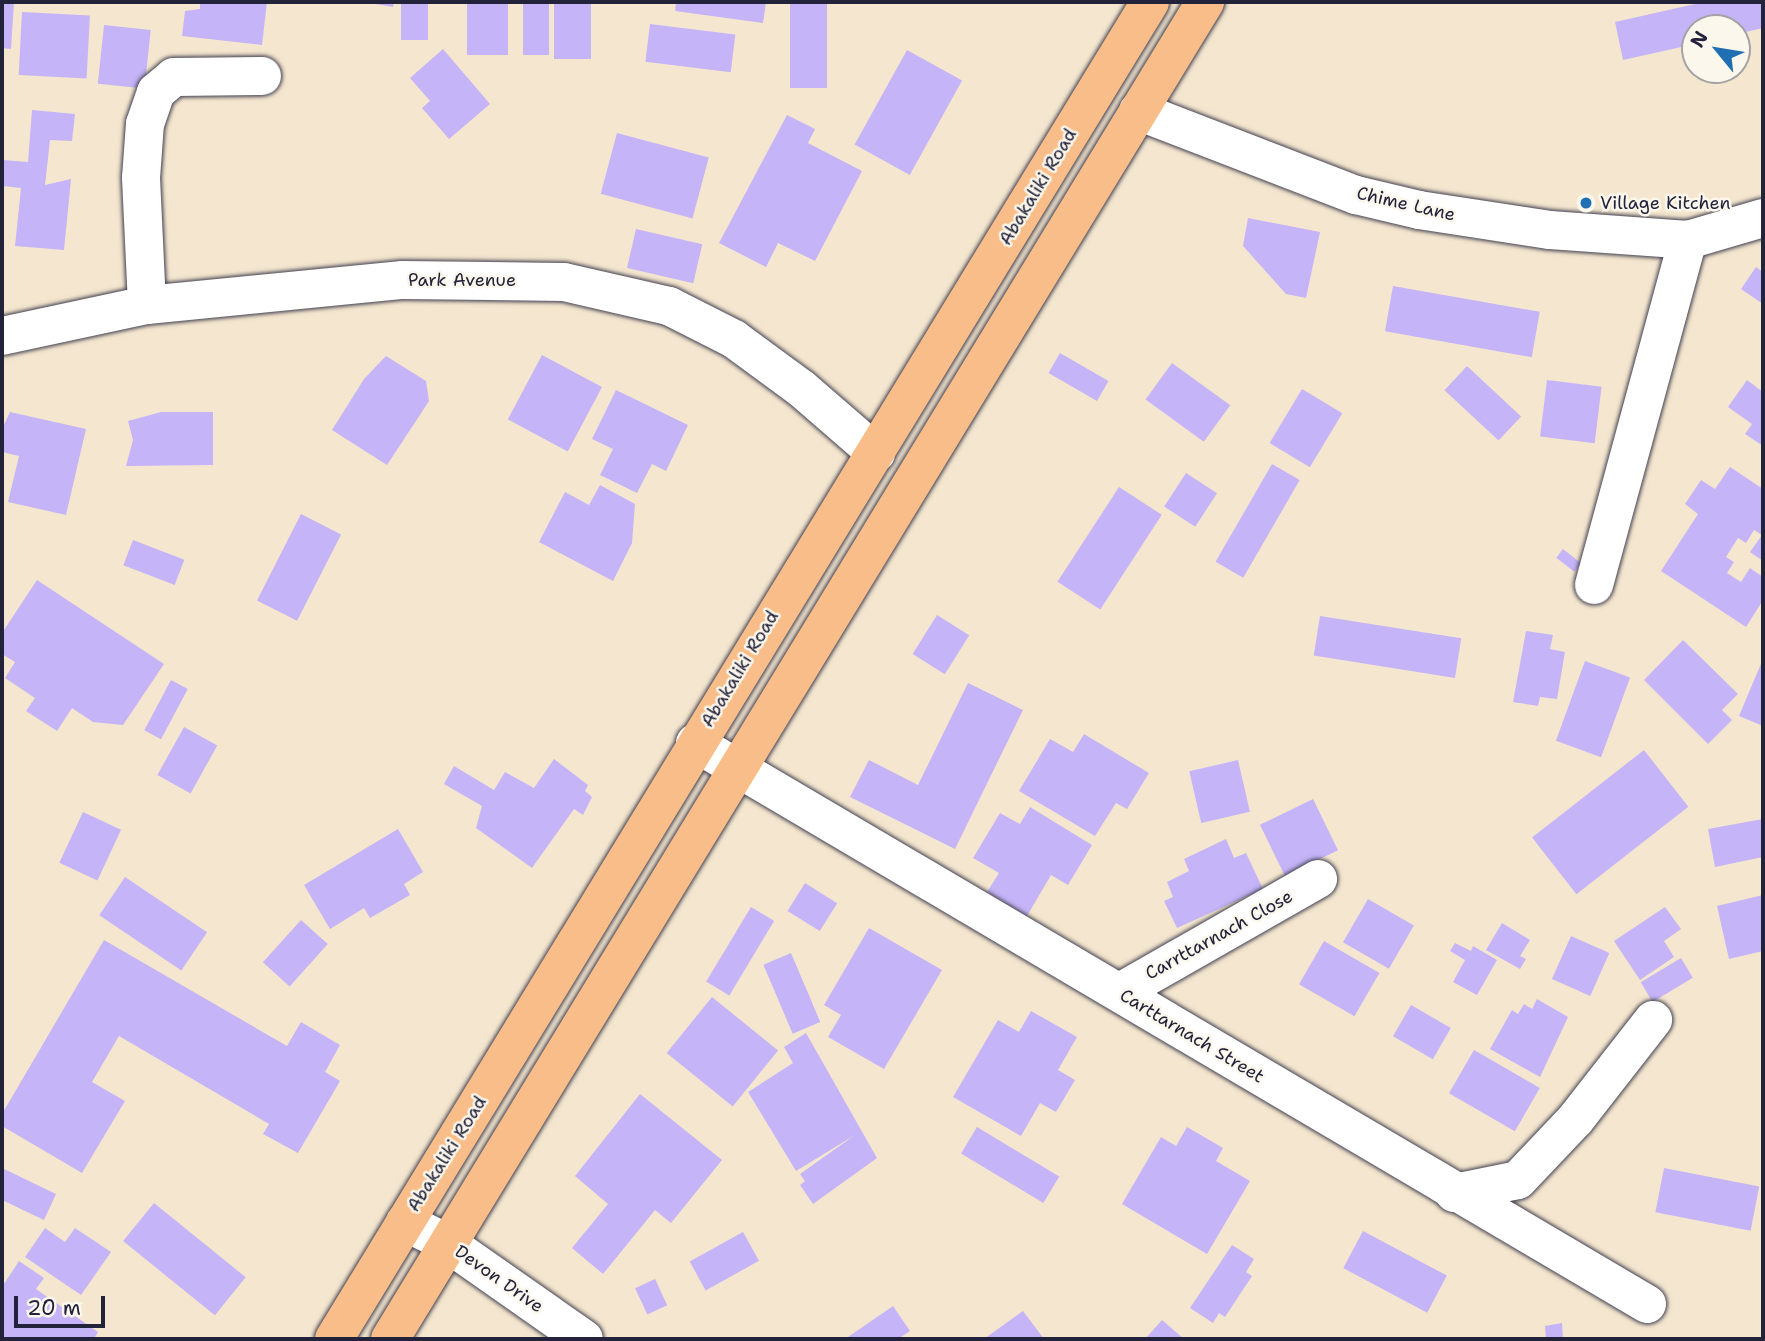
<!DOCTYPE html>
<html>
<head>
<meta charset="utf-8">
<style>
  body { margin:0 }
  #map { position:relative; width:1765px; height:1341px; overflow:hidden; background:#f5e7cf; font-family:"Shantell Sans",sans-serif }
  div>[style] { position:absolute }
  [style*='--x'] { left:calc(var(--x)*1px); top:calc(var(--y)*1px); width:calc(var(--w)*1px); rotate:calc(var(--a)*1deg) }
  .building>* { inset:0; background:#c5b4f7; transform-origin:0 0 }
  .roads { filter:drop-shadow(0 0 2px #424051) drop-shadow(0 0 2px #424051) }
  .minor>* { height:38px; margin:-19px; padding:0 19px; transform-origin:19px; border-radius:19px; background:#fff }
  .major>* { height:38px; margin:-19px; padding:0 19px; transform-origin:19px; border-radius:19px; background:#f8bd88 }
  .dots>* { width:19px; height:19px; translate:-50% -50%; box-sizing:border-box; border:4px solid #fbf7ec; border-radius:50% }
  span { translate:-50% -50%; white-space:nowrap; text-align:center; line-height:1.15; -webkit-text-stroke:5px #fbf7ec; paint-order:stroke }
  .street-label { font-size:18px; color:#22223b }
  .poi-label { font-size:18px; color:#22223b }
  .left { translate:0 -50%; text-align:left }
  .frame { position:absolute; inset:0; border:4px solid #22223b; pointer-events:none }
  .north { position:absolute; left:1681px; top:14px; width:70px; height:70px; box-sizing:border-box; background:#fbf7ec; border:2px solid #a4a2a5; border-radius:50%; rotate:300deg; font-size:19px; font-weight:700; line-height:28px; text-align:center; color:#22223b }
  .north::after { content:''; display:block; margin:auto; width:24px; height:32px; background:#1f6fb2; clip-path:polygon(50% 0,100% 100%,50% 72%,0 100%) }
  .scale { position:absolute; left:14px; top:1296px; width:91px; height:32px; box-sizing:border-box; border:4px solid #22223b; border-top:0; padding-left:9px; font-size:21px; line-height:24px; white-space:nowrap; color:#22223b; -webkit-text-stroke:5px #fbf7ec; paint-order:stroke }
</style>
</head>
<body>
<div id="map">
  <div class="building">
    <div style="clip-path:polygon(2px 2px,14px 2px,11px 49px,2px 48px)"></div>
    <div style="clip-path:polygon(200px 2px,267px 2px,262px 45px,182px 36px,185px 11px,200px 9px)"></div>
    <div style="clip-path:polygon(363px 2px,394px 2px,393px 7px)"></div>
    <div style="left:401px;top:2px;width:27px;height:38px"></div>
    <div style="left:467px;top:2px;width:41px;height:53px"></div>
    <div style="left:523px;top:2px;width:26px;height:53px"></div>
    <div style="left:554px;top:2px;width:37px;height:57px"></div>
    <div style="clip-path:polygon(676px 2px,766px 2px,763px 23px,675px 11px)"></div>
    <div style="left:790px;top:2px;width:37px;height:86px"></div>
    <div style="clip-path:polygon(1704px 2px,1763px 2px,1763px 28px,1737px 34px,1737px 28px,1695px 28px,1695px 44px,1623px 60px,1615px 22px)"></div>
    <div style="left:22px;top:12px;width:68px;height:63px;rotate:3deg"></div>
    <div style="left:650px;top:24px;width:86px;height:38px;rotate:7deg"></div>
    <div style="left:104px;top:25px;width:47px;height:59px;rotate:6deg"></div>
    <div style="clip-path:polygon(443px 49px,490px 104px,449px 139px,422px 108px,430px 101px,410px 78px)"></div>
    <div style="left:907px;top:50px;width:63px;height:108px;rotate:29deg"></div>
    <div style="clip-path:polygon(32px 110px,75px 114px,72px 141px,50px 140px,45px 185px,71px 179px,64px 250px,15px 246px,21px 188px,2px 186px,3px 160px,28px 162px)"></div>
    <div style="clip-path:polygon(787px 115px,815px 129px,808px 143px,862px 171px,815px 261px,778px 243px,766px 267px,719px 243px)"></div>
    <div style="left:617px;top:133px;width:95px;height:63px;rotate:15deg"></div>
    <div style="clip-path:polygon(1248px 218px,1320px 232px,1306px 298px,1286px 294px,1243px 246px)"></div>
    <div style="left:636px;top:229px;width:68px;height:40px;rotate:13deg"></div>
    <div style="clip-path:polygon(1756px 267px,1763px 272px,1763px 304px,1741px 289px)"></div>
    <div style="left:1393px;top:286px;width:149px;height:46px;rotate:10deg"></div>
    <div style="left:1060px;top:353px;width:56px;height:23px;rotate:30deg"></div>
    <div style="left:542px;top:355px;width:68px;height:73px;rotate:28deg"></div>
    <div style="clip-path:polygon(386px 356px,426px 381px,429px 401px,387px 465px,332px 430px,364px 379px)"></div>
    <div style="left:1172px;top:363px;width:72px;height:45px;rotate:36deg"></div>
    <div style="left:1467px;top:366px;width:74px;height:33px;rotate:43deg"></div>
    <div style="left:1547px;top:380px;width:55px;height:57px;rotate:7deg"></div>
    <div style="clip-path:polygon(1747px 380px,1763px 392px,1763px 446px,1745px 434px,1752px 424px,1728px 407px)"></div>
    <div style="left:1302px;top:389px;width:47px;height:63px;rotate:31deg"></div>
    <div style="clip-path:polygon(616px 390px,688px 425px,666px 471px,652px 464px,637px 493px,600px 475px,613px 449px,592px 439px)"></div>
    <div style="clip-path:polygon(10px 412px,86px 429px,66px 515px,8px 502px,19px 456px,2px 452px,2px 429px)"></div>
    <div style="clip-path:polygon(161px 412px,213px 412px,213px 465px,126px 466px,133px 440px,128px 421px)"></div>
    <div style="left:1272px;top:464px;width:32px;height:113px;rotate:30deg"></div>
    <div style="clip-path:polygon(1730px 467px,1763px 489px,1763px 561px,1750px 552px,1762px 535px,1754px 530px,1746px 543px,1738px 538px,1726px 557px,1734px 562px,1727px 573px,1741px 582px,1750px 568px,1763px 577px,1763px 600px,1746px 627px,1661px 571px,1698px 514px,1685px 504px,1701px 480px,1715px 489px)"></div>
    <div style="left:1186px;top:473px;width:37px;height:40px;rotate:33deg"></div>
    <div style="clip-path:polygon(600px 485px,635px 504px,632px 543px,613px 581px,539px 542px,565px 492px,589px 505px)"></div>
    <div style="left:1119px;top:487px;width:51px;height:113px;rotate:33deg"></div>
    <div style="left:301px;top:514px;width:45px;height:97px;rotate:27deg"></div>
    <div style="left:133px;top:540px;width:55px;height:27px;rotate:21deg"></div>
    <div style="left:1563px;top:549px;width:23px;height:11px;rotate:38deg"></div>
    <div style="clip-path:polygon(37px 580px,164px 664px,123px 725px,93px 722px,72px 708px,57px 731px,26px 711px,35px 698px,5px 678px,15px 662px,2px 654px,2px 633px)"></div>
    <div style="left:937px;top:615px;width:38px;height:46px;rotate:32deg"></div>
    <div style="left:1320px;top:616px;width:143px;height:40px;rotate:9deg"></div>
    <div style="clip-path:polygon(1526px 631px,1553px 635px,1550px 649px,1565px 652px,1557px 699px,1540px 697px,1538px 706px,1513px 702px)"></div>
    <div style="clip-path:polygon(1683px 640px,1738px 694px,1722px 710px,1732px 720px,1708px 744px,1644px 680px)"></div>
    <div style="clip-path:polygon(1763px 659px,1763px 726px,1739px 716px)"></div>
    <div style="left:1585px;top:661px;width:48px;height:85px;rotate:20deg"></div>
    <div style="left:171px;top:680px;width:19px;height:57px;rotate:28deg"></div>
    <div style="clip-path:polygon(968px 683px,1023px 710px,955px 849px,850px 797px,869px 760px,918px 785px)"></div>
    <div style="left:184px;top:727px;width:38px;height:55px;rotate:29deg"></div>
    <div style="clip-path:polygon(1084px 734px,1149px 773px,1127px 809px,1116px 803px,1095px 836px,1019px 791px,1050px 739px,1073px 752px)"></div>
    <div style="left:1644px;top:750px;width:72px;height:142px;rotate:52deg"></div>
    <div style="clip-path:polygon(554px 759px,588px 785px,585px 791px,592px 797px,583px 815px,574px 809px,532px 868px,476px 828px,482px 806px,444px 784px,454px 766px,494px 790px,505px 772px,534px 788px)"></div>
    <div style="left:1238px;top:760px;width:53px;height:50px;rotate:77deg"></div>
    <div style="left:1313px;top:799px;width:57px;height:59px;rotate:64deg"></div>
    <div style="clip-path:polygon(1030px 807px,1092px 845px,1068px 885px,1051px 875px,1027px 916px,987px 892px,999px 873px,973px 858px,1000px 813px,1020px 824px)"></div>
    <div style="left:83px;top:812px;width:42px;height:56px;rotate:25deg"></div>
    <div style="clip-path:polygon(1763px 819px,1763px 857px,1715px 867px,1708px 829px)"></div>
    <div style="clip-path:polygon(398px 829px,423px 872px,404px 884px,410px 895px,370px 918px,364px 908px,330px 929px,304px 885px)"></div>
    <div style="clip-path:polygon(1226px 839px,1234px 858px,1246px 853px,1263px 889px,1177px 928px,1164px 901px,1173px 897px,1167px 882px,1189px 871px,1184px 859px)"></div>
    <div style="left:125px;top:877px;width:99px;height:46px;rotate:34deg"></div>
    <div style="left:805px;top:883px;width:38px;height:33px;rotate:32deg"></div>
    <div style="clip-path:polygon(1763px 895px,1763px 951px,1729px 959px,1717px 906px)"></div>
    <div style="left:1368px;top:899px;width:53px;height:50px;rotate:30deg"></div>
    <div style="left:751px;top:907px;width:27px;height:87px;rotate:31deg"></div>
    <div style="clip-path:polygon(1665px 907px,1681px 929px,1664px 941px,1674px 957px,1640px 980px,1614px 941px)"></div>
    <div style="left:301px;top:920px;width:36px;height:57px;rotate:42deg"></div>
    <div style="clip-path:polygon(1502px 923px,1530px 940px,1520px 956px,1526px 959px,1520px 969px,1486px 950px)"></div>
    <div style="clip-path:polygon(869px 928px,942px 970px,884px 1069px,828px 1037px,841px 1015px,824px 1005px)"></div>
    <div style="left:1571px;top:936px;width:42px;height:47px;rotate:24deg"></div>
    <div style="clip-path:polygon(104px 940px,287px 1046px,301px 1022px,340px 1045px,325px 1072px,340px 1081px,298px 1153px,263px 1134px,269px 1124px,119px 1036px,92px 1082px,125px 1101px,82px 1173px,2px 1126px,2px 1114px)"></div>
    <div style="left:1324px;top:941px;width:64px;height:50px;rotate:30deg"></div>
    <div style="clip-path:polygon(1455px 943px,1471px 951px,1473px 946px,1497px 960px,1477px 995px,1453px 982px,1465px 960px,1450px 951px)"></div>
    <div style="left:791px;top:953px;width:75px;height:30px;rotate:67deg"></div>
    <div style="left:1681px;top:958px;width:23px;height:47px;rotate:59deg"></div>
    <div style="left:712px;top:997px;width:85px;height:72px;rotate:39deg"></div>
    <div style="clip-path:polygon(1537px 999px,1568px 1017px,1540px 1077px,1490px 1049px,1512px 1010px,1518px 1014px,1524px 1004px,1532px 1009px)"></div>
    <div style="left:1411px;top:1005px;width:46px;height:36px;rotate:30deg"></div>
    <div style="clip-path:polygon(1031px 1011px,1077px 1037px,1058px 1070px,1075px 1080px,1056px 1112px,1040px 1103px,1021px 1136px,953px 1097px,998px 1020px,1019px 1032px)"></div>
    <div style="clip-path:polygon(806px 1033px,877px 1158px,813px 1204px,800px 1185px,805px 1181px,800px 1174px,855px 1135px,796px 1171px,748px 1092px,793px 1063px,784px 1047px)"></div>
    <div style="left:1474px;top:1050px;width:76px;height:50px;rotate:30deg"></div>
    <div style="clip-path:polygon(640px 1094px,722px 1160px,671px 1223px,655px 1210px,603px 1274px,572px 1248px,608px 1204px,575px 1176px)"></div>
    <div style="left:977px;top:1127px;width:96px;height:31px;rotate:31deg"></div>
    <div style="clip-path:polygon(1187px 1127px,1223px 1148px,1216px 1161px,1250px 1181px,1207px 1254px,1122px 1204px,1161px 1137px,1176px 1146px)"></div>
    <div style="clip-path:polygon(2px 1168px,56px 1194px,44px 1220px,2px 1200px)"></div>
    <div style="left:1664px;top:1168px;width:97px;height:45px;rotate:11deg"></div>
    <div style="left:154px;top:1203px;width:118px;height:49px;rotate:39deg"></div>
    <div style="clip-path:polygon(45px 1228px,65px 1242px,75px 1228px,111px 1252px,81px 1295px,25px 1257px)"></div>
    <div style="left:1363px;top:1231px;width:95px;height:42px;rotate:28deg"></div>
    <div style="left:743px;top:1232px;width:33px;height:61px;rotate:61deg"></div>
    <div style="clip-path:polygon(1232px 1245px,1254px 1259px,1246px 1272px,1252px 1276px,1225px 1317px,1219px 1313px,1213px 1323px,1190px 1308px)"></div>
    <div style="clip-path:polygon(19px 1261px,44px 1278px,36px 1289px,98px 1332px,94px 1339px,2px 1339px,2px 1287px)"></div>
    <div style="left:655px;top:1279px;width:29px;height:22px;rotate:65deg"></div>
    <div style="clip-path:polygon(893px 1306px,910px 1331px,898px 1339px,845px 1339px)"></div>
    <div style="clip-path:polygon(1023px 1311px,1044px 1339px,984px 1339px)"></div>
    <div style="clip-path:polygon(1162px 1320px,1184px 1339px,1145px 1339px)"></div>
    <div style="clip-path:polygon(1562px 1323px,1563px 1339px,1546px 1339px,1545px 1326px)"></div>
  </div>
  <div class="roads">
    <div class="minor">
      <div style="--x:1138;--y:111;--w:234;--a:21.1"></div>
      <div style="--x:1356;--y:195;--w:65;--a:13.4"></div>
      <div style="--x:1419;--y:210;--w:133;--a:8.7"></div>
      <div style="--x:1550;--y:230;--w:138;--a:4.1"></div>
      <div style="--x:1688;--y:240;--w:78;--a:-16.3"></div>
      <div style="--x:147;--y:305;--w:127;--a:-92.7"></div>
      <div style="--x:141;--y:178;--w:54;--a:-85.8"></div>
      <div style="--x:145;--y:124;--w:34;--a:-71"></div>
      <div style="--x:156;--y:92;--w:23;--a:-40"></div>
      <div style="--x:174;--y:77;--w:88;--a:-0.7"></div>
      <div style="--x:2;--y:336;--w:148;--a:-12.1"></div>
      <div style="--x:147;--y:305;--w:257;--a:-5.6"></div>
      <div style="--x:403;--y:280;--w:161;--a:0.7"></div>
      <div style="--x:564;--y:282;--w:108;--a:12.9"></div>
      <div style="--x:669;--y:306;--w:73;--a:26.9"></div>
      <div style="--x:734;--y:339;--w:84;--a:36.3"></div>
      <div style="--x:802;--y:389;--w:98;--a:40.9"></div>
      <div style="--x:1594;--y:585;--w:358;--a:-74.8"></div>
      <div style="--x:695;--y:743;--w:1105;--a:30.51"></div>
      <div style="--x:1120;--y:992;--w:228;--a:-29.7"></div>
      <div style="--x:1454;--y:1193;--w:65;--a:-11.5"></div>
      <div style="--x:1518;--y:1180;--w:83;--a:-46.5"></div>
      <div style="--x:1575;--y:1120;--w:127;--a:-52"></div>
      <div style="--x:405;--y:1222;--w:47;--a:26.6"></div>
      <div style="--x:447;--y:1243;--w:167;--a:35"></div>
    </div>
    <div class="major">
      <div style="--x:334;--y:1339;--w:1566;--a:-58.6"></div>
      <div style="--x:390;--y:1339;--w:1566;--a:-58.63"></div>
    </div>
  </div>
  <div class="dots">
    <div style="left:1586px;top:203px;background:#1f6fb2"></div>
  </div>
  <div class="street-label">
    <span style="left:1038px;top:187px;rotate:-59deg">Abakaliki Road</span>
    <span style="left:1406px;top:204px;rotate:13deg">Chime Lane</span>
    <span style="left:462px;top:280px">Park Avenue</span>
    <span style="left:740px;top:669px;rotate:-59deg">Abakaliki Road</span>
    <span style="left:1219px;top:935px;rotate:-29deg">Carrttarnach Close</span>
    <span style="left:1192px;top:1036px;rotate:31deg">Carttarnach Street</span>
    <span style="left:447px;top:1154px;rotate:-58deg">Abakaliki Road</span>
    <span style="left:499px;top:1279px;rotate:35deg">Devon Drive</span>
  </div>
  <div class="poi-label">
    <span class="left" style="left:1600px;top:203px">Village Kitchen</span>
  </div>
  <div class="frame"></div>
  <div class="north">N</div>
  <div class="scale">20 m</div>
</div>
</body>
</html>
